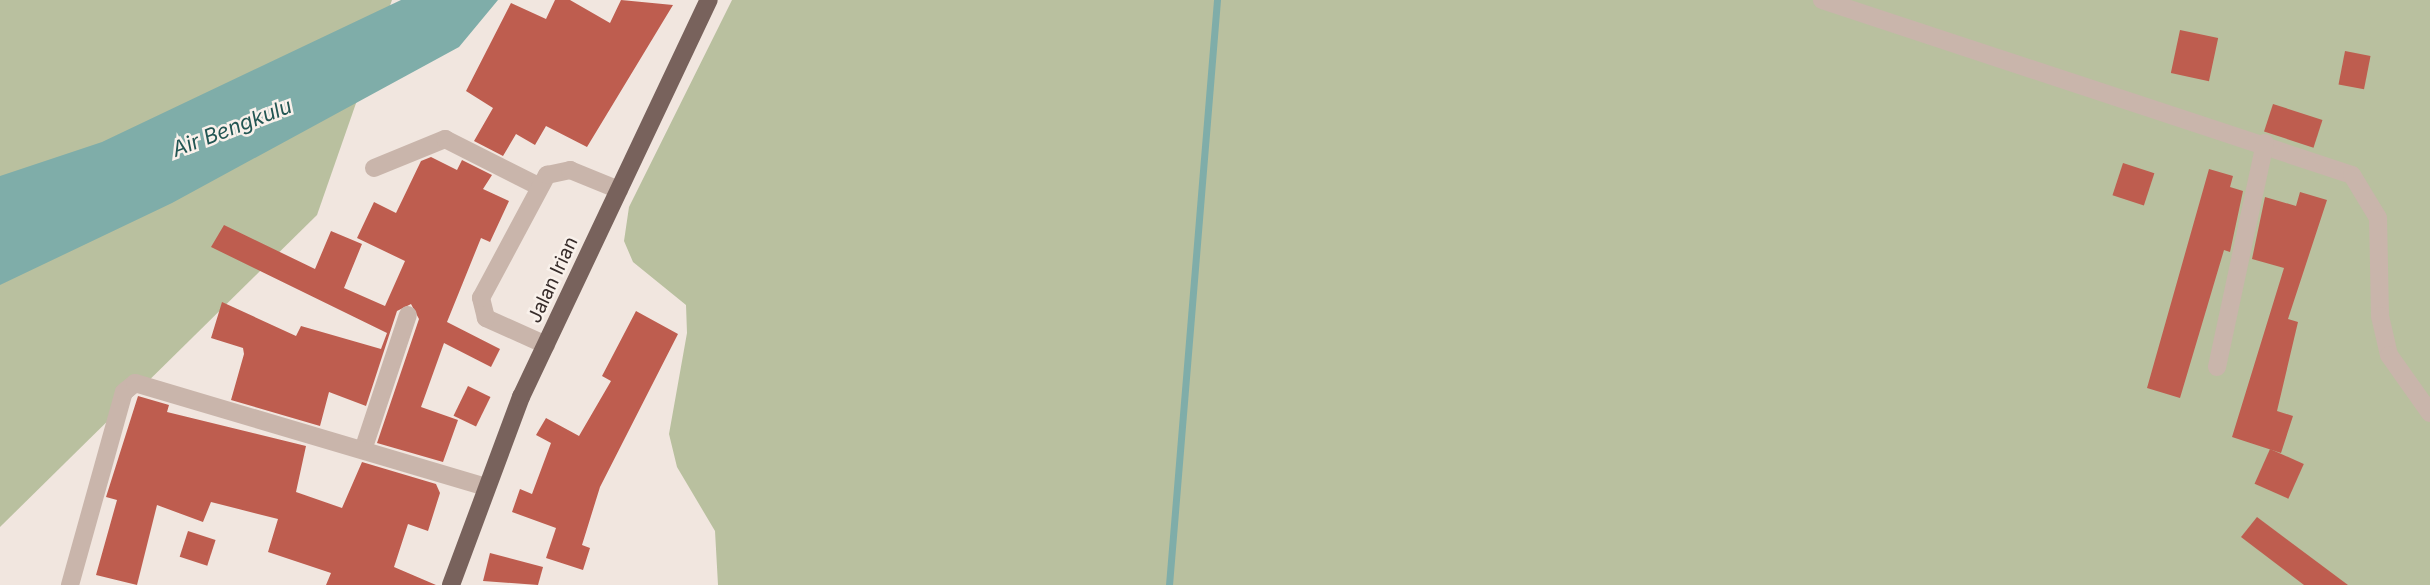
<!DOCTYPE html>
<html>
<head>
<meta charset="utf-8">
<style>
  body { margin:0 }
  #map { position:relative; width:2430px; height:585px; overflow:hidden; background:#f1e6df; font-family:Inter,sans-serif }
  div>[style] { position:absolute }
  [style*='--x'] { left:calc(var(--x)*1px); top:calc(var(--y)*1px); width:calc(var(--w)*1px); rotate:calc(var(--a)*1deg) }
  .green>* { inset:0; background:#b9c09f }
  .water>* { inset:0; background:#7fada9 }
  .stream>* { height:7px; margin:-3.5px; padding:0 3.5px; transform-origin:3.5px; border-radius:3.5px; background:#7fada9 }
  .building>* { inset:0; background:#be5d4f; transform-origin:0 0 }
  .minor>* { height:18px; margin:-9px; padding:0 9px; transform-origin:9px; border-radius:9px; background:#c9b5ab }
  .major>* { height:18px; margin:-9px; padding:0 9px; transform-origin:9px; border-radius:9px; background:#78625c }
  span { translate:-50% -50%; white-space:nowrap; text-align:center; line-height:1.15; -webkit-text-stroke:5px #f9f1eb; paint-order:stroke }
  .street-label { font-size:19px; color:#372c2a }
  .water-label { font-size:21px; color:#225653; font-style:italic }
</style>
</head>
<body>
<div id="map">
  <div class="green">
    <div style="clip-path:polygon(0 0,392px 0,317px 215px,0 527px)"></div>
    <div style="clip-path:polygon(732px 0,2430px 0,2430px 585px,718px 585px,715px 531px,677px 467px,669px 434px,687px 333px,686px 305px,633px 262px,624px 241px,629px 207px)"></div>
  </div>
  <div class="water">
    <div style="clip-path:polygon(401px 0,498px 0,459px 47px,172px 203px,0 285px,0 176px,102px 142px)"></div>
  </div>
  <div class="stream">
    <div style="--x:1169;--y:585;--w:587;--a:-85.31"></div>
  </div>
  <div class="building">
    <div style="clip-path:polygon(555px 0,570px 0,610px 23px,621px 0,673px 5px,587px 147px,546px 126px,535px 145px,516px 134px,503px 156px,474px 141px,493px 108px,466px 91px,511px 3px,546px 19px)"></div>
    <div style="left:2180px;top:30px;width:39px;height:44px;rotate:12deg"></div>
    <div style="left:2345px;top:51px;width:26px;height:34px;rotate:11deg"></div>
    <div style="left:2273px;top:104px;width:52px;height:29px;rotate:18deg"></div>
    <div style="clip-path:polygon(431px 157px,457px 170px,462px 160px,492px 175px,483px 189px,509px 201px,490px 242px,481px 238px,447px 322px,500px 349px,491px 367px,444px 343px,421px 407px,458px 420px,443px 462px,377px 443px,419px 319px,411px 304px,397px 311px,366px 406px,329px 392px,320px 426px,231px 400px,244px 354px,243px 348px,211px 338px,222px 302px,296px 336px,301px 326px,381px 349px,387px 333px,211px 247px,224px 225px,315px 269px,331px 231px,362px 244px,344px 288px,385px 306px,405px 261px,357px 238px,374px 202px,396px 213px,421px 161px)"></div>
    <div style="left:2123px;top:163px;width:33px;height:34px;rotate:18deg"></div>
    <div style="clip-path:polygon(2209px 169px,2233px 176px,2230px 187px,2243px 191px,2230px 252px,2224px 250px,2180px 398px,2147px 388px)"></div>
    <div style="clip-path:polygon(2300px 192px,2327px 200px,2288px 319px,2298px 322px,2277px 411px,2293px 416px,2281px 453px,2232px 437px,2284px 268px,2252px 259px,2265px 197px,2296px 206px)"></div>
    <div style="clip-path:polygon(636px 311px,678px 334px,600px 487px,582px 545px,590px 548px,583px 570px,546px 558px,556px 528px,512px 512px,520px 489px,532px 494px,551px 443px,536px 435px,546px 418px,579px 436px,611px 381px,602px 376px)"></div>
    <div style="left:468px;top:386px;width:25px;height:33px;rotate:26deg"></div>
    <div style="clip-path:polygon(138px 396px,169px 405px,167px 412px,306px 446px,296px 492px,342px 508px,362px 462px,436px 484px,440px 493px,428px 531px,408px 524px,394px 567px,436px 585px,326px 585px,331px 573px,268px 552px,278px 519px,211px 502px,203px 522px,157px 505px,137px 585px,96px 575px,117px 500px,106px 497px)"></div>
    <div style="left:2270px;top:449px;width:37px;height:38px;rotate:24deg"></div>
    <div style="clip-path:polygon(2257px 517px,2348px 585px,2304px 585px,2241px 537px)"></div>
    <div style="left:188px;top:531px;width:29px;height:27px;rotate:18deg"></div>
    <div style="clip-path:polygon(490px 553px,543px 567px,538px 585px,483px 581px)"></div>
  </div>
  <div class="minor">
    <div style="--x:1822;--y:0;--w:558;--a:18.27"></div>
    <div style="--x:2352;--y:175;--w:50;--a:58.8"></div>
    <div style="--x:2378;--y:218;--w:98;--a:88.8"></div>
    <div style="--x:2380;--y:316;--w:40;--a:77"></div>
    <div style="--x:2389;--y:355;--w:71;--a:54.7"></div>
    <div style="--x:374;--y:168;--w:77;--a:-22.2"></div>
    <div style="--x:445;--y:139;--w:104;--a:26.8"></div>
    <div style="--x:546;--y:345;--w:66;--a:-155.8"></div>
    <div style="--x:486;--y:318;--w:21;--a:-104"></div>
    <div style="--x:481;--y:298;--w:140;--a:-61.8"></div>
    <div style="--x:547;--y:175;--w:24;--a:-12"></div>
    <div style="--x:570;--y:170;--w:53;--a:22.2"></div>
    <div style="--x:2217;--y:367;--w:229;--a:-77.9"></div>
    <div style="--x:364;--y:447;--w:139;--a:-71.6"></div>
    <div style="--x:70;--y:585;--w:200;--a:-74.4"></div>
    <div style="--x:124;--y:392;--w:14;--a:-39"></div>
    <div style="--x:135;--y:383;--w:363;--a:16.5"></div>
  </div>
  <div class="major">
    <div style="--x:451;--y:585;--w:201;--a:-69.6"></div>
    <div style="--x:521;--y:397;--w:439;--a:-64.7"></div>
  </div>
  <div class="street-label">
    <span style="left:553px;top:280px;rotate:-65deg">Jalan Irian</span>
  </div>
  <div class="water-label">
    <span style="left:232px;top:128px;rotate:-21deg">Air Bengkulu</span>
  </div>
</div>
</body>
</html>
